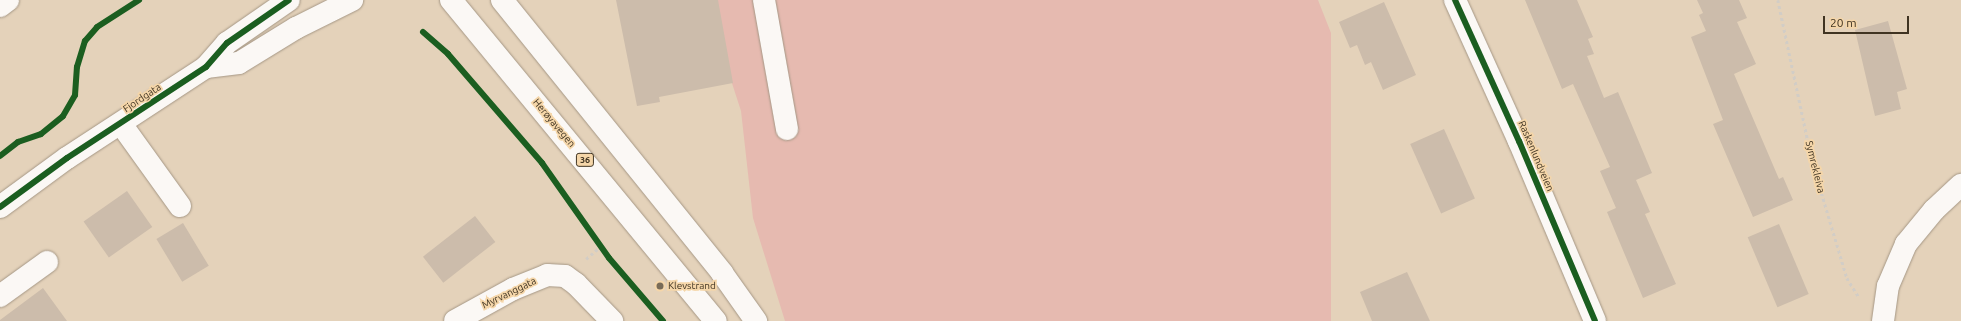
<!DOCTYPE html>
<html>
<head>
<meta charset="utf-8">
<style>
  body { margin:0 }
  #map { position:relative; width:1961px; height:321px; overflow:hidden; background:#e4d2ba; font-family:Ubuntu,sans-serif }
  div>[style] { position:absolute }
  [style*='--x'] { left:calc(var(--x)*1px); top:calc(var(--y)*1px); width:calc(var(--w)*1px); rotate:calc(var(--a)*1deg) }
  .green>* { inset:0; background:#e6bab0 }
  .building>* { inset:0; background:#ccbcab; transform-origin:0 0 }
  .path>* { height:2.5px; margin-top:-1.25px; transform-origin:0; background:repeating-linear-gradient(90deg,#d2cdc6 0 3px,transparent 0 6px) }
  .roads { filter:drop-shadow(0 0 1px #a59785) drop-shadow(0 0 1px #a59785) }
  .minor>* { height:22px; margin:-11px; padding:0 11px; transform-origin:11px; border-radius:11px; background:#fbf8f5 }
  .highway>* { height:22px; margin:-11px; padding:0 11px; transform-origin:11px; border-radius:11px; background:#fbf8f5 }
  .cycleway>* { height:6px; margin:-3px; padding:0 3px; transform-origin:3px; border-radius:3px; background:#1b5e20 }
  .dots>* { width:11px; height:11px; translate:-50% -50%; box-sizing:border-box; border:2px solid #f5d6a9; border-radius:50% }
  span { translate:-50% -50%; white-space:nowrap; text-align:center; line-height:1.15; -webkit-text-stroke:3.5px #f5d6a9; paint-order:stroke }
  .shield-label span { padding:1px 3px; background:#f5d6a9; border:1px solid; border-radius:3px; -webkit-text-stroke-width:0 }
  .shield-label { font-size:9px; color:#403422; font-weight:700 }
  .street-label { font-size:10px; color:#403422 }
  .poi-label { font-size:10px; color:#403422 }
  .left { translate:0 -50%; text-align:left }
  .scale { position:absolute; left:1823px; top:16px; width:86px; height:18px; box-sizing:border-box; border:2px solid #403422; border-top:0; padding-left:5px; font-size:12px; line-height:14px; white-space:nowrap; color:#403422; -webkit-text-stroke:3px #f5d6a9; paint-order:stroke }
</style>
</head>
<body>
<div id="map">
  <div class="green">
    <div style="clip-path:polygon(705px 0,1318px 0,1331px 33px,1331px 321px,785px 321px,753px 218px,741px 111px)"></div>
  </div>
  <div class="building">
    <div style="clip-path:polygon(616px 0,718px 0,733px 83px,659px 97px,660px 102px,637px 106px)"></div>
    <div style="clip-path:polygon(1525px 0,1577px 0,1593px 37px,1588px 39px,1594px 54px,1587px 56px,1604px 98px,1618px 92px,1652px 173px,1636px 180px,1650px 212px,1645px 214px,1676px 284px,1643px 298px,1607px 212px,1616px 208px,1600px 171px,1610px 167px,1573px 84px,1562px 89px)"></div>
    <div style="clip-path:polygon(1697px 0,1739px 0,1747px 18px,1737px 22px,1756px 64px,1734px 74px,1779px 179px,1783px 177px,1793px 200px,1753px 217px,1713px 124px,1723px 120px,1691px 37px,1706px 31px,1699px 15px,1703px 13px)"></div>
    <div style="clip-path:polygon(1384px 2px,1416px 75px,1383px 90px,1371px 62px,1365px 65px,1357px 45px,1350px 48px,1339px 22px)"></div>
    <div style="clip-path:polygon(1888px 21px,1907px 89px,1897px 92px,1901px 109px,1875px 116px,1855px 30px)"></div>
    <div style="left:1444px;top:129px;width:76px;height:37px;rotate:66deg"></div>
    <div style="left:127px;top:191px;width:44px;height:53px;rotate:55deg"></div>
    <div style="left:475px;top:216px;width:33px;height:66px;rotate:52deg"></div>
    <div style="left:183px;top:223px;width:50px;height:31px;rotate:59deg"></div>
    <div style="left:1779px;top:224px;width:76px;height:34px;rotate:67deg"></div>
    <div style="clip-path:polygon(1407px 272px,1430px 321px,1372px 321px,1360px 292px)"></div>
    <div style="clip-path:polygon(43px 288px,67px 321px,0 321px,0 320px)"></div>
  </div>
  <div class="path">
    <div style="--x:1778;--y:0;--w:168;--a:78"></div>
    <div style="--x:1813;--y:164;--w:119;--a:73.4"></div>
    <div style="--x:1847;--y:278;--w:22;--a:58"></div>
    <div style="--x:586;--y:259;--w:18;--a:-41"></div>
  </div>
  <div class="roads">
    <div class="minor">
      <div style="--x:764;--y:0;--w:131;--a:79.9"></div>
      <div style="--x:1455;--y:0;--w:155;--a:65.6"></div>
      <div style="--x:1519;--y:141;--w:195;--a:67.1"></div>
      <div style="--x:0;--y:6;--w:10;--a:-37"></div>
      <div style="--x:206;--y:67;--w:33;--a:-7"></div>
      <div style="--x:239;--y:63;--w:67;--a:-31.6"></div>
      <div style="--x:296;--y:28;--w:63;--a:-26.6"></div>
      <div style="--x:121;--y:124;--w:101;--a:54.3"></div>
      <div style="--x:0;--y:207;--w:83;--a:-36.2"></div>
      <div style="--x:67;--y:158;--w:166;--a:-33.2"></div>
      <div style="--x:206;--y:67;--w:32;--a:-49"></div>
      <div style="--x:227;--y:43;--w:75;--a:-34.7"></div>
      <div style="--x:0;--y:296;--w:58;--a:-35.9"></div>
      <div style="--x:455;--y:321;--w:66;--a:-28.9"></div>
      <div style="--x:513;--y:289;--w:37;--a:-22"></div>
      <div style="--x:547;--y:275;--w:18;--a:3"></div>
      <div style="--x:565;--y:276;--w:14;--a:36"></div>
      <div style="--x:576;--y:284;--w:52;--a:45.8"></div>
      <div style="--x:1883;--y:321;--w:35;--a:-82"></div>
      <div style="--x:1888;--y:286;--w:46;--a:-66.8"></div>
      <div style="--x:1906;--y:244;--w:44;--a:-50.5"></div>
      <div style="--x:1934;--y:210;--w:37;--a:-43"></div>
    </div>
    <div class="highway">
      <div style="--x:451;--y:0;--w:416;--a:50.5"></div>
      <div style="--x:502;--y:0;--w:351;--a:51.1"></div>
      <div style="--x:722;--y:273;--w:59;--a:54.7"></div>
    </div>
  </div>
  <div class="cycleway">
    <div style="--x:1455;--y:0;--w:155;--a:65.6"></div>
    <div style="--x:1519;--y:141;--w:195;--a:67.1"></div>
    <div style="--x:423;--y:32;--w:33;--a:41"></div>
    <div style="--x:448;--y:54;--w:144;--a:49.2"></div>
    <div style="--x:542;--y:163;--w:116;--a:54.8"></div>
    <div style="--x:609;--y:258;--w:83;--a:49.4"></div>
    <div style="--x:0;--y:156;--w:23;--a:-38"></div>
    <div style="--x:18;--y:142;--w:24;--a:-19"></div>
    <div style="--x:41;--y:134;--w:28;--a:-39"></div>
    <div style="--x:63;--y:116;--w:24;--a:-60"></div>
    <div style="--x:75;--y:95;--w:28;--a:-86"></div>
    <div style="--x:77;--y:67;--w:27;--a:-73"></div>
    <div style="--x:85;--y:41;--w:18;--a:-49"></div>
    <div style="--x:97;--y:27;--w:50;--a:-32.7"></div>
    <div style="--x:0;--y:207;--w:83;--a:-36.2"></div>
    <div style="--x:67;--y:158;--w:166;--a:-33.2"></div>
    <div style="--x:206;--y:67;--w:32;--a:-49"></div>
    <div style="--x:227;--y:43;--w:75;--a:-34.7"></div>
  </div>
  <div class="dots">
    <div style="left:660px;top:286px;background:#796b57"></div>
  </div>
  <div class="shield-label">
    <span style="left:585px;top:160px">36</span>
  </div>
  <div class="street-label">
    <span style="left:142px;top:98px;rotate:-34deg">Fjordgata</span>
    <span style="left:554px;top:123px;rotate:50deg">Herøyavegen</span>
    <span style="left:1536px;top:156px;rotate:67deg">Raskenlundveien</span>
    <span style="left:1815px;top:167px;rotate:76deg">Symrekleiva</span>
    <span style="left:509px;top:293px;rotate:-26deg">Myrvanggata</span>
  </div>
  <div class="poi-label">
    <span class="left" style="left:668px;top:286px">Klevstrand</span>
  </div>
  <div class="scale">20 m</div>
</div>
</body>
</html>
